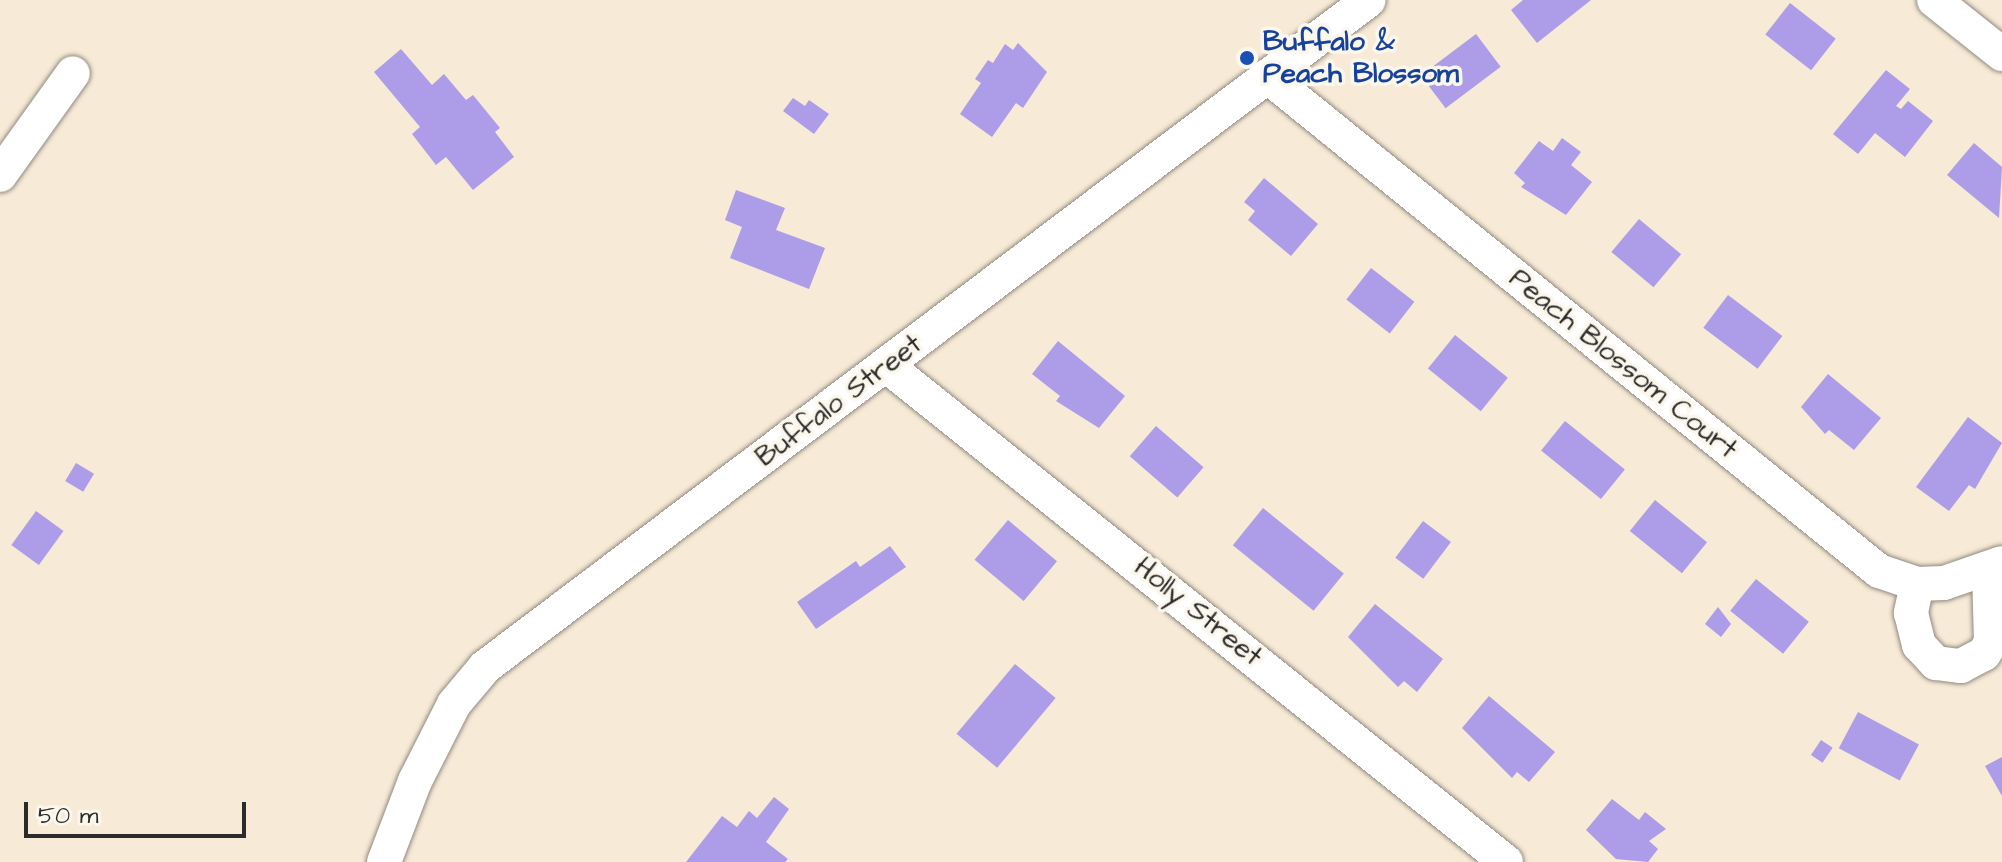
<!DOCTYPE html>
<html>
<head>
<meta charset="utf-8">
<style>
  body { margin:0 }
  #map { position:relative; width:2002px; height:862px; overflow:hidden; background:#f7ead6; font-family:"Architects Daughter",sans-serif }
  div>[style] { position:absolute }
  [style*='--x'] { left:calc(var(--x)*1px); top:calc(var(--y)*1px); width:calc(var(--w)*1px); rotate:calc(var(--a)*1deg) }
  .building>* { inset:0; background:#ad9ce8; transform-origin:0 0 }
  .roads { filter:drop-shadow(0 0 2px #918a80) drop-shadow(0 0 2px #918a80) }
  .minor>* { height:34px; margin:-17px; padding:0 17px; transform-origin:17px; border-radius:17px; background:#fff }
  .dots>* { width:22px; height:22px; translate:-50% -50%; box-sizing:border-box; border:4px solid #fbf7ec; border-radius:50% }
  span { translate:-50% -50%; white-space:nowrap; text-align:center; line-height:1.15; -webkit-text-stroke:7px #fbf7ec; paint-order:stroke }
  .transit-label { font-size:28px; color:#164399; font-weight:700 }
  .left { translate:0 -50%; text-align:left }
  .street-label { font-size:28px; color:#2b2b2b }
  .scale { position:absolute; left:24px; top:802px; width:222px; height:36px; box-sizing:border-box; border:4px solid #2b2b2b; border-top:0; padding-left:10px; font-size:24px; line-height:28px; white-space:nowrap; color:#2b2b2b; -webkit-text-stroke:6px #fbf7ec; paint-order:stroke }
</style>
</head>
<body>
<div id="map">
  <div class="building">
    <div style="clip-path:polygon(1523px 0,1591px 0,1537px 43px,1511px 10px)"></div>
    <div style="left:1790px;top:3px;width:58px;height:40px;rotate:38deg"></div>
    <div style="left:1476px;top:34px;width:41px;height:69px;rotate:53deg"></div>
    <div style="clip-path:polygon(1018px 43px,1047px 72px,1023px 108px,1016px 103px,992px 137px,960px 114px,981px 83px,975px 79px,988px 60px,993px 63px,1005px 44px,1013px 50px)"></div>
    <div style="clip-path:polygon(401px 49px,432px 85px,444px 74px,466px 100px,473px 95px,500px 128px,495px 132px,514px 157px,473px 190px,446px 157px,436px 165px,412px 134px,420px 127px,374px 72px)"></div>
    <div style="clip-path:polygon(1886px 70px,1910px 89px,1896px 106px,1901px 109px,1908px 101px,1933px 121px,1905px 157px,1875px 133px,1858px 154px,1833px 134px)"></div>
    <div style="clip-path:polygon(793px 98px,805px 106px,809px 100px,829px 114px,814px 134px,783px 111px)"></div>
    <div style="clip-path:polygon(1562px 138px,1581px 152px,1571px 165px,1592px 182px,1566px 215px,1521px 187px,1525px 183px,1514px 173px,1539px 141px,1553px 151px)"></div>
    <div style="clip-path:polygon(1974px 143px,2002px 167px,1999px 218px,1947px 175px)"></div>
    <div style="clip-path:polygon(1264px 178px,1318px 224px,1291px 256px,1248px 220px,1255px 211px,1244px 202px)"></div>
    <div style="clip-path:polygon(736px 190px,785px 208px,776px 230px,825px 248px,809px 289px,730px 258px,742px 227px,725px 220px)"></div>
    <div style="left:1639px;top:219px;width:55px;height:43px;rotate:40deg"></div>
    <div style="left:1371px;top:268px;width:55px;height:40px;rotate:38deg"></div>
    <div style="left:1728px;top:295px;width:68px;height:41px;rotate:37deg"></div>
    <div style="left:1455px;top:335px;width:68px;height:43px;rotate:39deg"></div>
    <div style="clip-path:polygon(1058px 341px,1125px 396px,1099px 428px,1056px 401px,1060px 396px,1032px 374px)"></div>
    <div style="clip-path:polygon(1828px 374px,1881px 418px,1854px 450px,1829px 430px,1825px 434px,1801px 407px)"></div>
    <div style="clip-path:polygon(1968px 417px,2002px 443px,1975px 489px,1969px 485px,1949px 511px,1916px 487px)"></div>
    <div style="left:1565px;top:421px;width:77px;height:38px;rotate:39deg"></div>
    <div style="left:1156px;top:426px;width:63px;height:40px;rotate:41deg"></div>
    <div style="left:76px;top:463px;width:21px;height:21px;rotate:31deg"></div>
    <div style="left:1655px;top:500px;width:67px;height:40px;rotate:39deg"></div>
    <div style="left:1263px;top:508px;width:104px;height:48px;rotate:39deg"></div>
    <div style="left:36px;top:511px;width:34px;height:42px;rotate:36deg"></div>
    <div style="left:1008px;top:520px;width:64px;height:52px;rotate:40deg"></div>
    <div style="left:1423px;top:521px;width:35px;height:46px;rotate:37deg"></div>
    <div style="clip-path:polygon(890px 546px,906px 567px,816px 629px,797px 602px,856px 561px,860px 567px)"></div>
    <div style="left:1756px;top:579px;width:68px;height:41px;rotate:39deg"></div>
    <div style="clip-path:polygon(1375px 604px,1443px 659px,1417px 692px,1404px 681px,1398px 687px,1348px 637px)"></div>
    <div style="clip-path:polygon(1718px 607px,1731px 624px,1721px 637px,1705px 624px)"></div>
    <div style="left:1015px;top:664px;width:53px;height:91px;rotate:40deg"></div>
    <div style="clip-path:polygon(1489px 696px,1555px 752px,1529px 782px,1517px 772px,1512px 778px,1462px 728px)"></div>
    <div style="left:1858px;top:712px;width:69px;height:41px;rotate:28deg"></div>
    <div style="left:1821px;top:740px;width:14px;height:18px;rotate:34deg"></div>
    <div style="clip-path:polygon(2002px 757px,2002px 796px,1985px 766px)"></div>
    <div style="clip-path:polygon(774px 797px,789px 809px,766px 842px,788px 859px,785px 862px,686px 862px,722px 816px,737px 827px,749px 811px,757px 818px)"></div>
    <div style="clip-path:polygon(1612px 799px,1639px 820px,1645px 812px,1666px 829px,1649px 841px,1658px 849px,1648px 862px,1616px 859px,1586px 830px)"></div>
  </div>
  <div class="roads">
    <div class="minor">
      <div style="--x:1934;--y:0;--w:87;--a:38.5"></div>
      <div style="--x:1267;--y:76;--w:787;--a:38.97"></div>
      <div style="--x:1879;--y:571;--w:40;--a:18.9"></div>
      <div style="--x:1917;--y:584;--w:27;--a:-2"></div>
      <div style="--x:1944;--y:583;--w:61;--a:-19"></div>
      <div style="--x:0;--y:175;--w:125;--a:-54.4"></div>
      <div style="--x:887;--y:366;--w:793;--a:38.7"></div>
      <div style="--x:1917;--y:584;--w:30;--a:102"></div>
      <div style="--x:1911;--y:613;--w:33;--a:76"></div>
      <div style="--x:1919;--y:645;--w:25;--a:47"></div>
      <div style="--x:1936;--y:663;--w:25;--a:7"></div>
      <div style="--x:1961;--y:666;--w:26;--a:-28"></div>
      <div style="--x:1984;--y:654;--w:14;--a:-60"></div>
      <div style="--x:1991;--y:642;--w:72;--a:-91.6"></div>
      <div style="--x:384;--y:862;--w:87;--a:-69.1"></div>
      <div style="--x:415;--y:781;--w:86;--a:-63.1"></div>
      <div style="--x:454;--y:704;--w:48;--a:-50"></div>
      <div style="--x:485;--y:667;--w:1107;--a:-37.04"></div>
    </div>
  </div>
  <div class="dots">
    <div style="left:1247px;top:58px;background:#1a4fb4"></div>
  </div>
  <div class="transit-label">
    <span class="left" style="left:1263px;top:58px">Buffalo &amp;<br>Peach Blossom</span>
  </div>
  <div class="street-label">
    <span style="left:1623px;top:364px;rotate:39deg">Peach Blossom Court</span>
    <span style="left:839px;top:401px;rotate:-37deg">Buffalo Street</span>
    <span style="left:1198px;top:612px;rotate:39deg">Holly Street</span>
  </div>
  <div class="scale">50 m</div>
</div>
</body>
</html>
